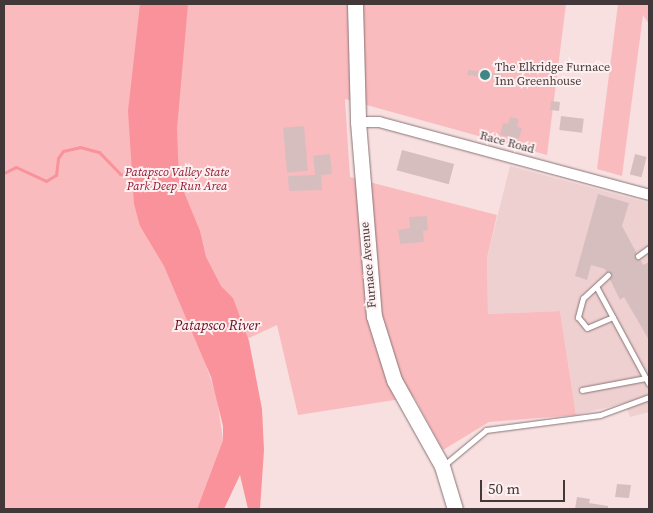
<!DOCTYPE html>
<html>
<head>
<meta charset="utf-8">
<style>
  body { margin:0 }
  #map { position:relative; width:653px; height:513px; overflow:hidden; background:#f8e0e1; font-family:"Source Serif 4",serif }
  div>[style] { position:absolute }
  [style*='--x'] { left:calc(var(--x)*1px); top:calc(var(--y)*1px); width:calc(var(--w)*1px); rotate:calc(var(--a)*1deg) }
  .built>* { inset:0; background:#efd0d1 }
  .green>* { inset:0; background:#fabbbe }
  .water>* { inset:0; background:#fa929b }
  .stream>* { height:3px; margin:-1.5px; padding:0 1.5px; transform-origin:1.5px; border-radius:1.5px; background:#fa929b }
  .building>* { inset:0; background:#d6bebf; transform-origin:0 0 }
  .roads { filter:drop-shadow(0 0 1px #897475) drop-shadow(0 0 1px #897475) }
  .lane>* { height:5px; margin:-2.5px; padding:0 2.5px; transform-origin:2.5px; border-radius:2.5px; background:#fff }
  .street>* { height:10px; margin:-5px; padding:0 5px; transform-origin:5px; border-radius:5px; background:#fff }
  .secondary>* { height:15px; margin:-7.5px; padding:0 7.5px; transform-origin:7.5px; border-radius:7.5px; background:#fff }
  .dots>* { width:14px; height:14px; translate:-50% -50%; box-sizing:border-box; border:2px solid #fef0f0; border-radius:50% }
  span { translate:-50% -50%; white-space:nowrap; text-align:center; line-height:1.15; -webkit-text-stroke:4px #fef0f0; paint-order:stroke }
  .poi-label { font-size:12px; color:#423839 }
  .left { translate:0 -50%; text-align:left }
  .street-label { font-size:12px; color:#423839 }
  .park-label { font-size:12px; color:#901632; font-style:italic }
  .water-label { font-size:14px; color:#660920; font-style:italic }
  .frame { position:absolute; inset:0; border:5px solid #423839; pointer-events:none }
  .scale { position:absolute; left:480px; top:480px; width:85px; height:22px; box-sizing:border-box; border:2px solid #423839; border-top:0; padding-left:6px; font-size:15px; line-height:18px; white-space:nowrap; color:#423839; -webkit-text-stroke:4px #fef0f0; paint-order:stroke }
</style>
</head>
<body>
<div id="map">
  <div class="built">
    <div style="clip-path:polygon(510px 166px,649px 203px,649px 412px,630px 417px,625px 403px,576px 415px,560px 311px,488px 314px,487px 258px)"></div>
  </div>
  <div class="green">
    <div style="clip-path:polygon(4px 4px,566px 4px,547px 155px,345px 99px,350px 177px,497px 215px,487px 258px,488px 314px,560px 311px,576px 415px,489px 422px,443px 450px,414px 397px,298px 415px,277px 325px,204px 359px,217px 398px,223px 440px,197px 509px,4px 509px)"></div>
    <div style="clip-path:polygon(618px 4px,649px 4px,649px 24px,643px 15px,622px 176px,597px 169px)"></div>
  </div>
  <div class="water">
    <div style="clip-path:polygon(140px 4px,188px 4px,177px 129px,179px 180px,200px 231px,206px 257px,221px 286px,233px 298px,249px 341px,262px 409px,264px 450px,260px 509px,248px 509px,240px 475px,224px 509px,197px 509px,223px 440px,223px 426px,211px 377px,164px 266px,140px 226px,134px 204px,128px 111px)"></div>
  </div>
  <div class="stream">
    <div style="--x:4;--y:173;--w:13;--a:-27"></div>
    <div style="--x:16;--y:167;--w:33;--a:25"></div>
    <div style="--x:46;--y:181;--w:12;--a:-31"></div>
    <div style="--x:56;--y:175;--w:17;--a:-83"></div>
    <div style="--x:58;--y:158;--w:9;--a:-54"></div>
    <div style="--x:63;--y:151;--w:17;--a:-13"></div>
    <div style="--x:80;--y:147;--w:20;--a:15"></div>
    <div style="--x:99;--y:152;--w:30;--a:46"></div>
    <div style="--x:120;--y:174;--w:15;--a:16"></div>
  </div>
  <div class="building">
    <div style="left:468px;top:70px;width:35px;height:5px;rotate:8deg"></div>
    <div style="left:551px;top:101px;width:9px;height:9px;rotate:6deg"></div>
    <div style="left:561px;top:116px;width:23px;height:14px;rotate:7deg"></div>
    <div style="clip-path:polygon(510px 117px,519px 119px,517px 127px,522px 128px,519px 139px,500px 135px,503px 123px,508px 124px)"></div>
    <div style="left:304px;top:126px;width:45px;height:21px;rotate:85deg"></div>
    <div style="left:402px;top:150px;width:54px;height:21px;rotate:15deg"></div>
    <div style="left:330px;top:154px;width:20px;height:17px;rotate:84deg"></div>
    <div style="left:635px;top:154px;width:12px;height:21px;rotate:14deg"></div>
    <div style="clip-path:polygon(315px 175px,321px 175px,322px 190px,289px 191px,288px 176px)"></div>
    <div style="clip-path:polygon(598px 194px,629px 203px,622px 226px,643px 265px,649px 262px,649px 340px,624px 297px,620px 300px,605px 269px,591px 265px,587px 280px,575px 276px)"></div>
    <div style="clip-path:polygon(427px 216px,428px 230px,423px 231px,424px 242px,400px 244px,398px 230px,410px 228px,409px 217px)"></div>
    <div style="clip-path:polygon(617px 484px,631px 485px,629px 498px,615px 497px)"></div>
    <div style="clip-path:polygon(577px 497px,590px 499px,589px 503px,608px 506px,608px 509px,575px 509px)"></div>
  </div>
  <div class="roads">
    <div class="lane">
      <div style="--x:638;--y:256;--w:14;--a:-36"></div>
      <div style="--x:608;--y:275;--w:34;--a:137"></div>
      <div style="--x:583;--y:298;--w:20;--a:105"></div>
      <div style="--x:578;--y:317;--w:14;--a:51"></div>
      <div style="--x:587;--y:328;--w:28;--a:-23"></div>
      <div style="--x:597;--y:288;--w:109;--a:61.6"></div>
      <div style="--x:582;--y:390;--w:65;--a:-10.6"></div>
      <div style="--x:443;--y:466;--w:56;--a:-39.9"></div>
      <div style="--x:486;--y:430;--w:115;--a:-7.5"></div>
      <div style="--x:600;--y:415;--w:52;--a:-20.2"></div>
    </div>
    <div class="street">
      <div style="--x:358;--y:122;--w:21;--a:0"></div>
      <div style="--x:379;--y:122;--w:280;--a:15.1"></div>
    </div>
    <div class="secondary">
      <div style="--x:355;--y:4;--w:118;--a:88.5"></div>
      <div style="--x:358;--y:122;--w:195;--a:85.3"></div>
      <div style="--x:374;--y:316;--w:67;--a:72.6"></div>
      <div style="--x:394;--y:380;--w:98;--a:60.8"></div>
      <div style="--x:442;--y:466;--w:45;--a:73.2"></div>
    </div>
  </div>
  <div class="dots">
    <div style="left:485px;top:75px;background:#3f8787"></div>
  </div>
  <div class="poi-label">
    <span class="left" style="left:495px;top:75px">The Elkridge Furnace<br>Inn Greenhouse</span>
  </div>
  <div class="street-label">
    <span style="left:507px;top:143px;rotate:15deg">Race Road</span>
    <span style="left:369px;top:265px;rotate:-95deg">Furnace Avenue</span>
  </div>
  <div class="park-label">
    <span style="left:177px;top:180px">Patapsco Valley State<br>Park Deep Run Area</span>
  </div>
  <div class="water-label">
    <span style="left:217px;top:325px">Patapsco River</span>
  </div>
  <div class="frame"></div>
  <div class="scale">50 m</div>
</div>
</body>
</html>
